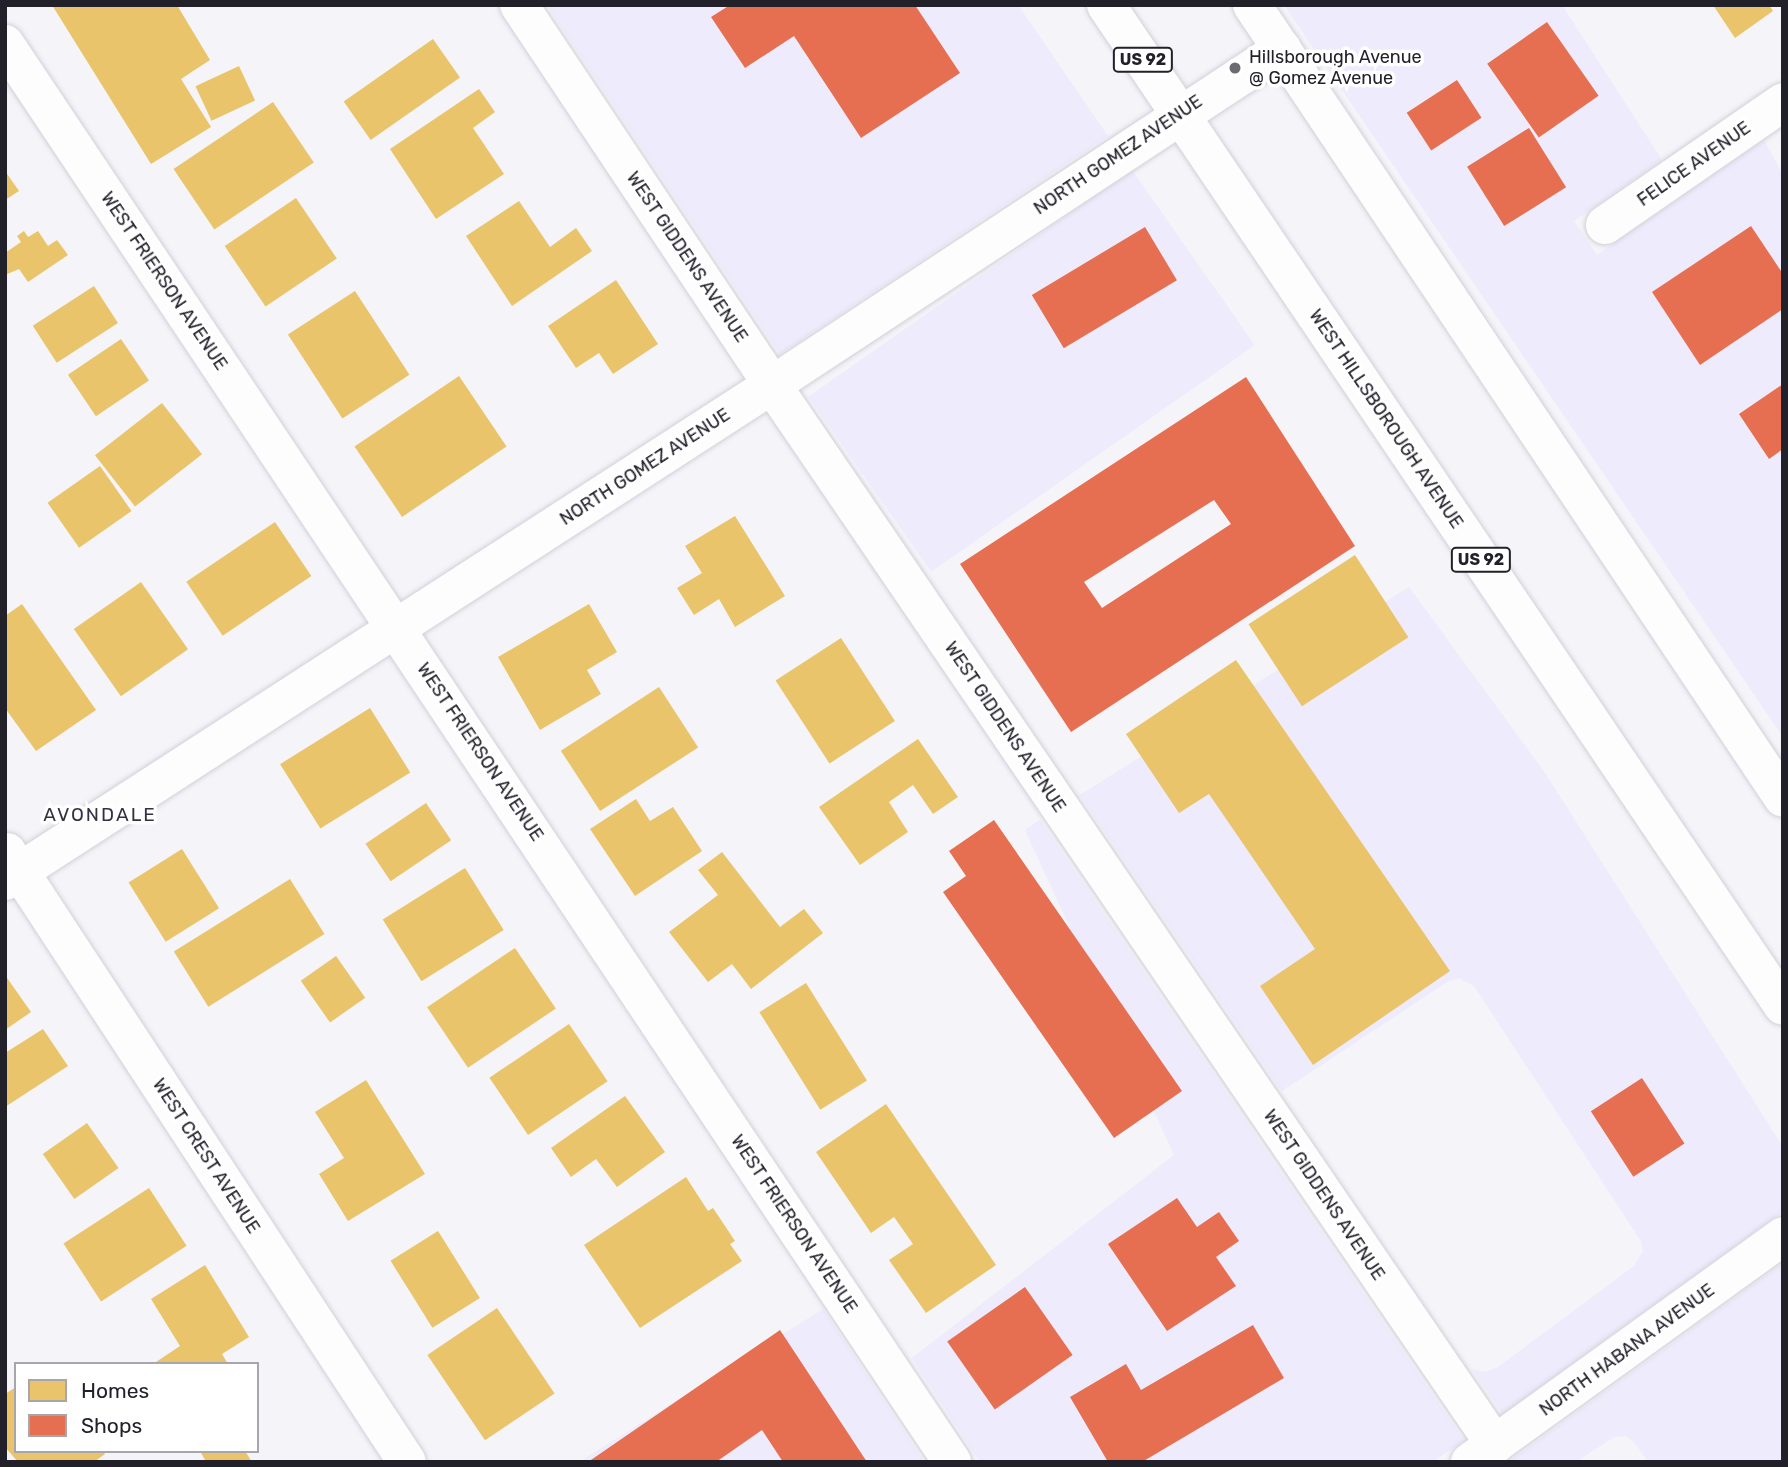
<!DOCTYPE html>
<html>
<head>
<meta charset="utf-8">
<style>
  body { margin:0 }
  #map { position:relative; width:1788px; height:1467px; overflow:hidden; background:#f4f4f9; font-family:Rubik,sans-serif }
  div>[style] { position:absolute }
  [style*='--x'] { left:calc(var(--x)*1px); top:calc(var(--y)*1px); width:calc(var(--w)*1px); rotate:calc(var(--a)*1deg) }
  .built>* { inset:0; background:#edebfc; transform-origin:0 0 }
  .homes>* { inset:0; background:#e9c46a; transform-origin:0 0 }
  .shops>* { inset:0; background:#e76f51; transform-origin:0 0 }
  .roads { filter:drop-shadow(0 0 2px #d1d0d8) drop-shadow(0 0 2px #d1d0d8) }
  .minor>* { height:38px; margin:-19px; padding:0 19px; transform-origin:19px; border-radius:19px; background:#fdfdfe }
  .major>* { height:38px; margin:-19px; padding:0 19px; transform-origin:19px; border-radius:19px; background:#fdfdfe }
  .dots>* { width:19px; height:19px; translate:-50% -50%; box-sizing:border-box; border:4px solid #fff; border-radius:50% }
  span { translate:-50% -50%; white-space:nowrap; text-align:center; line-height:1.15; -webkit-text-stroke:7px #fff; paint-order:stroke }
  .shield-label span { padding:2px 5px; background:#fff; border:2px solid; border-radius:5px; -webkit-text-stroke-width:0 }
  .shield-label { font-size:16px; color:#22212a; font-weight:700 }
  .poi-label { font-size:18px; color:#22212a }
  .left { translate:0 -50%; text-align:left }
  .street-label { font-size:18px; color:#22212a }
  .neighbourhood-label { font-size:19px; color:#333043; letter-spacing:2px }
  .frame { position:absolute; inset:0; border:7px solid #22212a; pointer-events:none }
  .legend { position:absolute; left:14px; top:1362px; width:245px; height:91px; box-sizing:border-box; background:#fff; border:2px solid #a7a6aa; margin:0; padding:9px 12px; list-style:none; font-size:21px; color:#22212a }
  .legend li { display:flex; align-items:center; gap:14px; height:35px }
  .legend b { width:35px; border:2px solid #a7a6aa }
</style>
</head>
<body>
<div id="map">
  <div class="built">
    <div style="clip-path:polygon(547px 5px,1018px 5px,1108px 136px,780px 354px)"></div>
    <div style="clip-path:polygon(1284px 5px,1562px 5px,1662px 160px,1574px 221px,1597px 255px,1764px 140px,1783px 175px,1783px 737px)"></div>
    <div style="left:1132px;top:170px;width:214px;height:395px;rotate:55deg"></div>
    <div style="clip-path:polygon(1409px 587px,1545px 773px,1783px 1147px,1783px 1211px,1503px 1414px,1472px 1369px,1486px 1372px,1498px 1367px,1634px 1266px,1643px 1251px,1641px 1241px,1474px 986px,1459px 978px,1447px 982px,1282px 1091px,1080px 795px)"></div>
    <div style="clip-path:polygon(1040px 820px,1464px 1441px,1432px 1462px,980px 1462px,912px 1358px,1174px 1155px,1025px 830px)"></div>
    <div style="clip-path:polygon(1783px 1263px,1783px 1462px,1648px 1462px,1635px 1443px,1626px 1436px,1614px 1437px,1576px 1462px,1508px 1462px)"></div>
    <div style="clip-path:polygon(823px 1309px,924px 1462px,579px 1462px)"></div>
  </div>
  <div class="homes">
    <div style="clip-path:polygon(52px 5px,177px 5px,210px 60px,181px 79px,211px 127px,151px 164px)"></div>
    <div style="clip-path:polygon(1713px 5px,1769px 5px,1773px 11px,1735px 38px)"></div>
    <div style="left:433px;top:39px;width:47px;height:109px;rotate:55deg"></div>
    <div style="left:239px;top:66px;width:38px;height:48px;rotate:65deg"></div>
    <div style="clip-path:polygon(479px 89px,495px 112px,473px 128px,504px 174px,436px 219px,390px 149px)"></div>
    <div style="left:273px;top:102px;width:73px;height:120px;rotate:56deg"></div>
    <div style="clip-path:polygon(5px 171px,19px 191px,5px 200px)"></div>
    <div style="left:296px;top:198px;width:73px;height:86px;rotate:56deg"></div>
    <div style="clip-path:polygon(519px 201px,550px 247px,576px 228px,592px 251px,512px 306px,466px 236px)"></div>
    <div style="clip-path:polygon(24px 231px,28px 237px,38px 231px,48px 246px,57px 240px,68px 255px,28px 282px,19px 269px,5px 275px,5px 253px,21px 242px,17px 236px)"></div>
    <div style="clip-path:polygon(616px 280px,658px 344px,613px 374px,599px 353px,576px 368px,548px 326px)"></div>
    <div style="left:94px;top:286px;width:44px;height:73px;rotate:57deg"></div>
    <div style="left:355px;top:291px;width:100px;height:80px;rotate:57deg"></div>
    <div style="left:121px;top:339px;width:50px;height:64px;rotate:56deg"></div>
    <div style="left:459px;top:376px;width:85px;height:126px;rotate:56deg"></div>
    <div style="left:162px;top:403px;width:65px;height:85px;rotate:52deg"></div>
    <div style="left:100px;top:466px;width:55px;height:64px;rotate:55deg"></div>
    <div style="clip-path:polygon(735px 516px,785px 596px,735px 627px,719px 599px,694px 615px,677px 588px,702px 573px,685px 546px)"></div>
    <div style="left:275px;top:522px;width:65px;height:107px;rotate:56deg"></div>
    <div style="left:1355px;top:555px;width:98px;height:127px;rotate:57deg"></div>
    <div style="left:141px;top:582px;width:82px;height:82px;rotate:55deg"></div>
    <div style="clip-path:polygon(22px 604px,96px 710px,36px 751px,5px 708px,5px 616px)"></div>
    <div style="clip-path:polygon(589px 604px,617px 652px,587px 670px,601px 694px,540px 730px,498px 657px)"></div>
    <div style="left:841px;top:638px;width:99px;height:78px;rotate:57deg"></div>
    <div style="clip-path:polygon(1236px 660px,1450px 971px,1313px 1065px,1260px 986px,1315px 949px,1209px 794px,1179px 813px,1126px 734px)"></div>
    <div style="left:659px;top:687px;width:72px;height:117px;rotate:57deg"></div>
    <div style="left:370px;top:708px;width:76px;height:106px;rotate:58deg"></div>
    <div style="clip-path:polygon(918px 739px,958px 797px,933px 814px,913px 785px,889px 802px,908px 832px,860px 865px,819px 807px)"></div>
    <div style="clip-path:polygon(636px 799px,650px 821px,673px 807px,702px 851px,635px 896px,590px 829px)"></div>
    <div style="left:426px;top:803px;width:45px;height:73px;rotate:56deg"></div>
    <div style="left:182px;top:849px;width:70px;height:63px;rotate:58deg"></div>
    <div style="clip-path:polygon(722px 852px,780px 927px,804px 909px,823px 933px,751px 989px,732px 964px,708px 982px,669px 932px,718px 895px,698px 870px)"></div>
    <div style="left:465px;top:868px;width:73px;height:97px;rotate:58deg"></div>
    <div style="left:290px;top:879px;width:65px;height:137px;rotate:58deg"></div>
    <div style="left:515px;top:948px;width:73px;height:106px;rotate:56deg"></div>
    <div style="left:336px;top:956px;width:51px;height:43px;rotate:55deg"></div>
    <div style="clip-path:polygon(5px 975px,31px 1012px,5px 1030px)"></div>
    <div style="left:806px;top:983px;width:115px;height:55px;rotate:58deg"></div>
    <div style="left:569px;top:1024px;width:69px;height:96px;rotate:56deg"></div>
    <div style="clip-path:polygon(43px 1029px,68px 1066px,5px 1107px,5px 1053px)"></div>
    <div style="clip-path:polygon(366px 1080px,425px 1174px,348px 1221px,319px 1174px,344px 1158px,315px 1112px)"></div>
    <div style="clip-path:polygon(625px 1096px,665px 1152px,617px 1187px,596px 1159px,571px 1177px,551px 1148px)"></div>
    <div style="clip-path:polygon(886px 1104px,996px 1265px,926px 1313px,889px 1260px,913px 1244px,894px 1217px,871px 1233px,816px 1152px)"></div>
    <div style="left:87px;top:1123px;width:55px;height:54px;rotate:55deg"></div>
    <div style="clip-path:polygon(686px 1177px,708px 1211px,713px 1208px,735px 1241px,730px 1244px,742px 1261px,640px 1328px,584px 1245px)"></div>
    <div style="left:149px;top:1188px;width:69px;height:102px;rotate:57deg"></div>
    <div style="left:438px;top:1231px;width:79px;height:56px;rotate:58deg"></div>
    <div style="clip-path:polygon(205px 1265px,249px 1337px,222px 1354px,228px 1364px,153px 1364px,180px 1346px,151px 1299px)"></div>
    <div style="left:497px;top:1308px;width:103px;height:84px;rotate:56deg"></div>
    <div style="clip-path:polygon(16px 1387px,16px 1451px,103px 1451px,105px 1454px,94px 1462px,18px 1462px,5px 1447px,5px 1394px)"></div>
    <div style="clip-path:polygon(200px 1451px,245px 1451px,252px 1462px,206px 1462px)"></div>
  </div>
  <div class="shops">
    <div style="clip-path:polygon(730px 5px,915px 5px,960px 73px,861px 138px,794px 36px,745px 68px,711px 17px)"></div>
    <div style="left:1547px;top:22px;width:90px;height:73px;rotate:55deg"></div>
    <div style="left:1457px;top:80px;width:45px;height:60px;rotate:57deg"></div>
    <div style="left:1529px;top:128px;width:70px;height:73px;rotate:58deg"></div>
    <div style="clip-path:polygon(1751px 226px,1783px 274px,1783px 309px,1700px 365px,1652px 292px)"></div>
    <div style="left:1145px;top:227px;width:62px;height:132px;rotate:59deg"></div>
    <div style="clip-path:polygon(evenodd,1246px 377px,1355px 546px,1071px 732px,960px 564px,1246px 377px,1214px 500px,1231px 524px,1102px 608px,1084px 582px,1214px 500px)"></div>
    <div style="clip-path:polygon(1783px 384px,1783px 449px,1769px 459px,1739px 414px)"></div>
    <div style="clip-path:polygon(994px 820px,1182px 1091px,1114px 1138px,943px 892px,966px 876px,949px 851px)"></div>
    <div style="left:1642px;top:1078px;width:78px;height:61px;rotate:57deg"></div>
    <div style="clip-path:polygon(1177px 1198px,1197px 1227px,1219px 1212px,1239px 1241px,1216px 1257px,1236px 1286px,1167px 1331px,1108px 1244px)"></div>
    <div style="left:1025px;top:1287px;width:83px;height:95px;rotate:55deg"></div>
    <div style="clip-path:polygon(1253px 1325px,1284px 1378px,1142px 1462px,1108px 1462px,1070px 1397px,1126px 1364px,1141px 1390px)"></div>
    <div style="clip-path:polygon(780px 1330px,867px 1462px,783px 1462px,762px 1430px,716px 1462px,588px 1462px)"></div>
  </div>
  <div class="roads">
    <div class="minor">
      <div style="--x:519;--y:5;--w:457;--a:56.3"></div>
      <div style="--x:772;--y:385;--w:1283;--a:55.7"></div>
      <div style="--x:5;--y:44;--w:1705;--a:56.26"></div>
      <div style="--x:1605;--y:225;--w:216;--a:-34.6"></div>
      <div style="--x:7;--y:852;--w:729;--a:56.75"></div>
      <div style="--x:5;--y:881;--w:913;--a:-32.89"></div>
      <div style="--x:772;--y:385;--w:611;--a:-33.38"></div>
      <div style="--x:1470;--y:1462;--w:386;--a:-35.8"></div>
    </div>
    <div class="major">
      <div style="--x:1106;--y:5;--w:1208;--a:55.93"></div>
      <div style="--x:1252;--y:5;--w:954;--a:56.19"></div>
    </div>
  </div>
  <div class="dots">
    <div style="left:1235px;top:68px;background:#6c6b72"></div>
  </div>
  <div class="shield-label">
    <span style="left:1143px;top:60px">US 92</span>
    <span style="left:1481px;top:560px">US 92</span>
  </div>
  <div class="poi-label">
    <span class="left" style="left:1249px;top:68px">Hillsborough Avenue<br>@ Gomez Avenue</span>
  </div>
  <div class="street-label">
    <span style="left:1118px;top:155px;rotate:-34deg">NORTH GOMEZ AVENUE</span>
    <span style="left:1694px;top:164px;rotate:-35deg">FELICE AVENUE</span>
    <span style="left:687px;top:257px;rotate:56deg">WEST GIDDENS AVENUE</span>
    <span style="left:164px;top:281px;rotate:56deg">WEST FRIERSON AVENUE</span>
    <span style="left:1386px;top:419px;rotate:56deg">WEST HILLSBOROUGH AVENUE</span>
    <span style="left:645px;top:467px;rotate:-33deg">NORTH GOMEZ AVENUE</span>
    <span style="left:1005px;top:727px;rotate:56deg">WEST GIDDENS AVENUE</span>
    <span style="left:480px;top:752px;rotate:56deg">WEST FRIERSON AVENUE</span>
    <span style="left:206px;top:1156px;rotate:57deg">WEST CREST AVENUE</span>
    <span style="left:1324px;top:1195px;rotate:56deg">WEST GIDDENS AVENUE</span>
    <span style="left:794px;top:1224px;rotate:56deg">WEST FRIERSON AVENUE</span>
    <span style="left:1627px;top:1350px;rotate:-36deg">NORTH HABANA AVENUE</span>
  </div>
  <div class="neighbourhood-label">
    <span style="left:100px;top:815px">AVONDALE</span>
  </div>
  <div class="frame"></div>
  <ul class="legend">
  <li><b style="height:19px;background:#e9c46a"></b>Homes</li>
  <li><b style="height:19px;background:#e76f51"></b>Shops</li>
  </ul>
</div>
</body>
</html>
